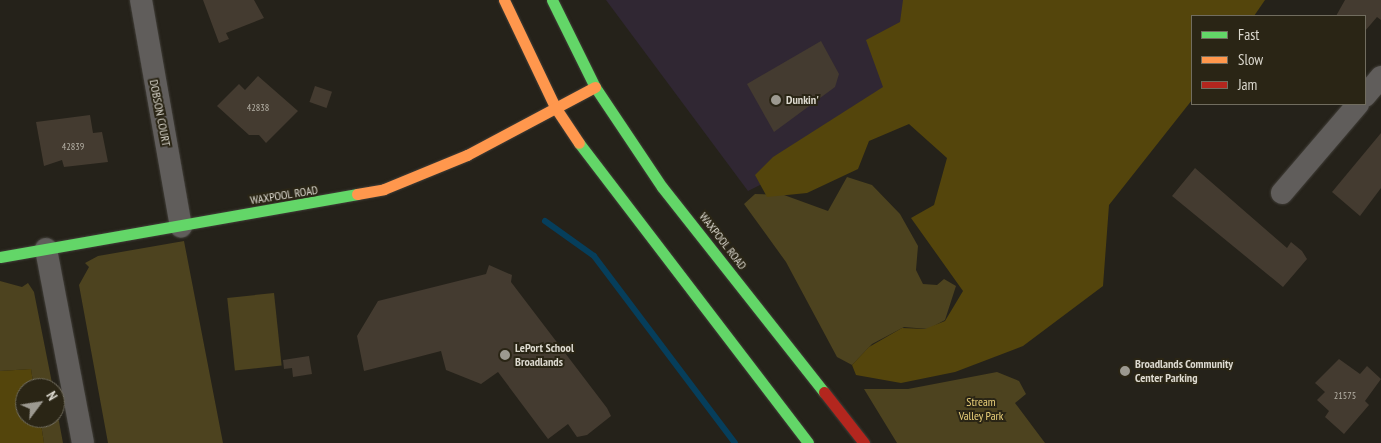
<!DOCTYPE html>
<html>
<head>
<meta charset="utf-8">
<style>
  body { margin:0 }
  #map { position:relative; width:1381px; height:443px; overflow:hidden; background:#25221a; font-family:"PT Sans Narrow",sans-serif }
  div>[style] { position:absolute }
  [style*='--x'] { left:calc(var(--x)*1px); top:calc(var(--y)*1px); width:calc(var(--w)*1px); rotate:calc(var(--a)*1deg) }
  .commercial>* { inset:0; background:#302733 }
  .green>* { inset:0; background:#4d431f; transform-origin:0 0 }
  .forest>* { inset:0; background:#54450c }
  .stream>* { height:6px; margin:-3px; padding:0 3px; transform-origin:3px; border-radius:3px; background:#063e5b }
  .building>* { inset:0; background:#443b30; transform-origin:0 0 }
  .roads { filter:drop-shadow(0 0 1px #413e38) drop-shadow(0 0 1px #413e38) }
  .street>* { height:22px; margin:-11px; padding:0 11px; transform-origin:11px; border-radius:11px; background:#605d5b }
  .fast>* { height:11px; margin:-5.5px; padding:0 5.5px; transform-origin:5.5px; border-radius:5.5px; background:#63d668 }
  .slow>* { height:11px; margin:-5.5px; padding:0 5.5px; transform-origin:5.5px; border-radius:5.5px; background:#ff974d }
  .jam>* { height:11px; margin:-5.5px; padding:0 5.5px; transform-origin:5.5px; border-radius:5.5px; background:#b3261e }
  .dots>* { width:14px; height:14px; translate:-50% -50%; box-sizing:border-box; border:2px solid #2a2515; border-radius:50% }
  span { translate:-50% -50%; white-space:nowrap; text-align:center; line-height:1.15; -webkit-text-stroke:4px #2a2515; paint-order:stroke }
  .number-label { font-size:10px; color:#b6b2a7 }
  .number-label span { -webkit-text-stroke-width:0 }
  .poi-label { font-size:12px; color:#dcd9cf; font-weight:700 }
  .left { translate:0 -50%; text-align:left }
  .street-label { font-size:12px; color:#dcd9cf }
  .park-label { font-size:12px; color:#ead07a }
  .legend { position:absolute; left:1191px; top:15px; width:175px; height:90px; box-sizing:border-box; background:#2a2515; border:1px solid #716d5f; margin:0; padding:6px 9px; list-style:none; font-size:15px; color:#dcd9cf }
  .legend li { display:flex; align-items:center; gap:10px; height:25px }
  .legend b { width:25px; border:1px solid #716d5f }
  .north { position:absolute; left:15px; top:378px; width:50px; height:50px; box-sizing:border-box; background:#2a2515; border:1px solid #716d5f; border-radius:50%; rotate:59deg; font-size:14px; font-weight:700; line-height:20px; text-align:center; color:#dcd9cf }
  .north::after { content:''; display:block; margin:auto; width:18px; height:22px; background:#9c9990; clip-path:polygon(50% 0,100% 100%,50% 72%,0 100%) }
</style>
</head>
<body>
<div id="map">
  <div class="commercial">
    <div style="clip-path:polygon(606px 0,924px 0,879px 126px,748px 191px)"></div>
  </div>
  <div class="green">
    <div style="clip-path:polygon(847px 177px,872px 185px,900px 214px,918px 246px,916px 270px,923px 284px,937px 285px,944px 279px,956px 286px,945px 320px,928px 329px,904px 327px,872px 344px,852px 365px,837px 357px,786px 262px,744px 204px,755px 194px,784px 195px,828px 211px)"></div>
    <div style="clip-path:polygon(184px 241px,223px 443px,108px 443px,79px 285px,89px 267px,85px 263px,98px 256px)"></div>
    <div style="clip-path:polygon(0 281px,22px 287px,28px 283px,34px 292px,53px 388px,34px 388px,31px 369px,0 371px)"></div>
    <div style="left:274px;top:293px;width:73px;height:47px;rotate:84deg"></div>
    <div style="clip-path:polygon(997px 372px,1019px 381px,1026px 394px,1015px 403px,1045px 443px,897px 443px,864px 389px,908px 389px)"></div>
    <div style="clip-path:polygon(55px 400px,63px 443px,44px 443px,40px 418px,55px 418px)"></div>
  </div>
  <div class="forest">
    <div style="clip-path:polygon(903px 0,1265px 0,1254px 16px,1192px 16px,1192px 100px,1109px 205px,1103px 286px,1023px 346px,955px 372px,901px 383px,856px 375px,852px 365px,869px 347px,902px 328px,925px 329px,945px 321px,963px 291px,911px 218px,934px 205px,947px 158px,909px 124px,869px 141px,858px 169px,807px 193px,767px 197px,755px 175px,773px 157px,883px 87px,866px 40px,900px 22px)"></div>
    <div style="clip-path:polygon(31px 369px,34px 388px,25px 388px,25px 418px,40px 418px,44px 443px,0 443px,0 371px)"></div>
  </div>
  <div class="stream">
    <div style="--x:545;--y:221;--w:60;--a:35.5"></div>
    <div style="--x:594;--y:256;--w:234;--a:53"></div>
  </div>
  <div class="building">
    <div style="clip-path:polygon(203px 0,254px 0,264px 18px,226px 33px,229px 39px,219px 43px)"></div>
    <div style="clip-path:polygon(1345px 0,1381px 0,1381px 20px,1377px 17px,1365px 31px,1365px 16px,1336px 16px)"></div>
    <div style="clip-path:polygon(821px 41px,839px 74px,835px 87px,774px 132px,747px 84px)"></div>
    <div style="clip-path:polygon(258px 76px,298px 111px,266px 143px,259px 135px,249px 135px,217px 106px,239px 84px,245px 90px)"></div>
    <div style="left:315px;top:86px;width:18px;height:17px;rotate:19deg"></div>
    <div style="clip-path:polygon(90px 115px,93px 133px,102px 132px,108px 162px,64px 167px,62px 160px,44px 166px,36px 122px)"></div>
    <div style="clip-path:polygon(1381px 133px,1381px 188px,1360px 216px,1332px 192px)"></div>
    <div style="clip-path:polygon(1195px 168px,1287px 248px,1291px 242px,1302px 251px,1307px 259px,1283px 287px,1172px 196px)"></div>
    <div style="clip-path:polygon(489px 265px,512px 275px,511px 282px,607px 408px,611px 416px,587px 435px,577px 437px,568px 424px,548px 439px,498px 372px,481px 384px,446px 370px,441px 351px,364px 371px,357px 336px,378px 301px,486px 274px)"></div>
    <div style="clip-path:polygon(309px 356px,312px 374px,293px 377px,292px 368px,284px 369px,283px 360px)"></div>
    <div style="clip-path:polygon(1339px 359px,1360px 374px,1367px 366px,1381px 379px,1365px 401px,1369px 405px,1344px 434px,1325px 417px,1329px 411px,1317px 400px,1325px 392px,1315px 383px)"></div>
  </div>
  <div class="roads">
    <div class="street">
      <div style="--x:141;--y:0;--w:230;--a:80"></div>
      <div style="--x:1365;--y:96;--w:25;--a:-50"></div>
      <div style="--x:1282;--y:193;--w:117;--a:-49.5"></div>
      <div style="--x:46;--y:249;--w:197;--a:79.2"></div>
    </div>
    <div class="fast">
      <div style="--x:552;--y:0;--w:97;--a:63.7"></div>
      <div style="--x:595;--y:87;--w:120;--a:56.2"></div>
      <div style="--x:662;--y:187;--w:261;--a:51.7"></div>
      <div style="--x:579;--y:143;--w:377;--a:52.6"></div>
      <div style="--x:0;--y:257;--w:363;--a:-10"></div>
    </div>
    <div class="slow">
      <div style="--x:504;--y:0;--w:119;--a:64.5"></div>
      <div style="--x:555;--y:107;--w:43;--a:56.3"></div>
      <div style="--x:357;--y:194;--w:27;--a:-10"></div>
      <div style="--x:384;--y:189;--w:90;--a:-22.3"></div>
      <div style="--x:467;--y:155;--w:145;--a:-28"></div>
    </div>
    <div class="jam">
      <div style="--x:824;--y:392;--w:65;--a:51.9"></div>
    </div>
  </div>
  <div class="dots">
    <div style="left:776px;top:100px;background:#9c9990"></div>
    <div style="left:505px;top:355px;background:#9c9990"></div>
    <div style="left:1125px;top:371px;background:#9c9990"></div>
  </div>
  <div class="number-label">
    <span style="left:258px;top:108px">42838</span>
    <span style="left:73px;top:147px">42839</span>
    <span style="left:1345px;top:396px">21575</span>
  </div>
  <div class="poi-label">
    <span class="left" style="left:786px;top:100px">Dunkin'</span>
    <span class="left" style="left:515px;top:355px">LePort School<br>Broadlands</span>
    <span class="left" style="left:1135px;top:371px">Broadlands Community<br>Center Parking</span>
  </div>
  <div class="street-label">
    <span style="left:160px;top:113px;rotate:79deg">DOBSON COURT</span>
    <span style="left:284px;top:195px;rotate:-9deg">WAXPOOL ROAD</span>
    <span style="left:723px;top:241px;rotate:52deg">WAXPOOL ROAD</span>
  </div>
  <div class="park-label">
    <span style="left:981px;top:409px">Stream<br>Valley Park</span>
  </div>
  <ul class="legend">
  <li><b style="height:6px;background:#63d668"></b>Fast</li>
  <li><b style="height:6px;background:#ff974d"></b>Slow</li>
  <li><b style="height:6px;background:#b3261e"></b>Jam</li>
  </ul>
  <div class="north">N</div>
</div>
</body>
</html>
